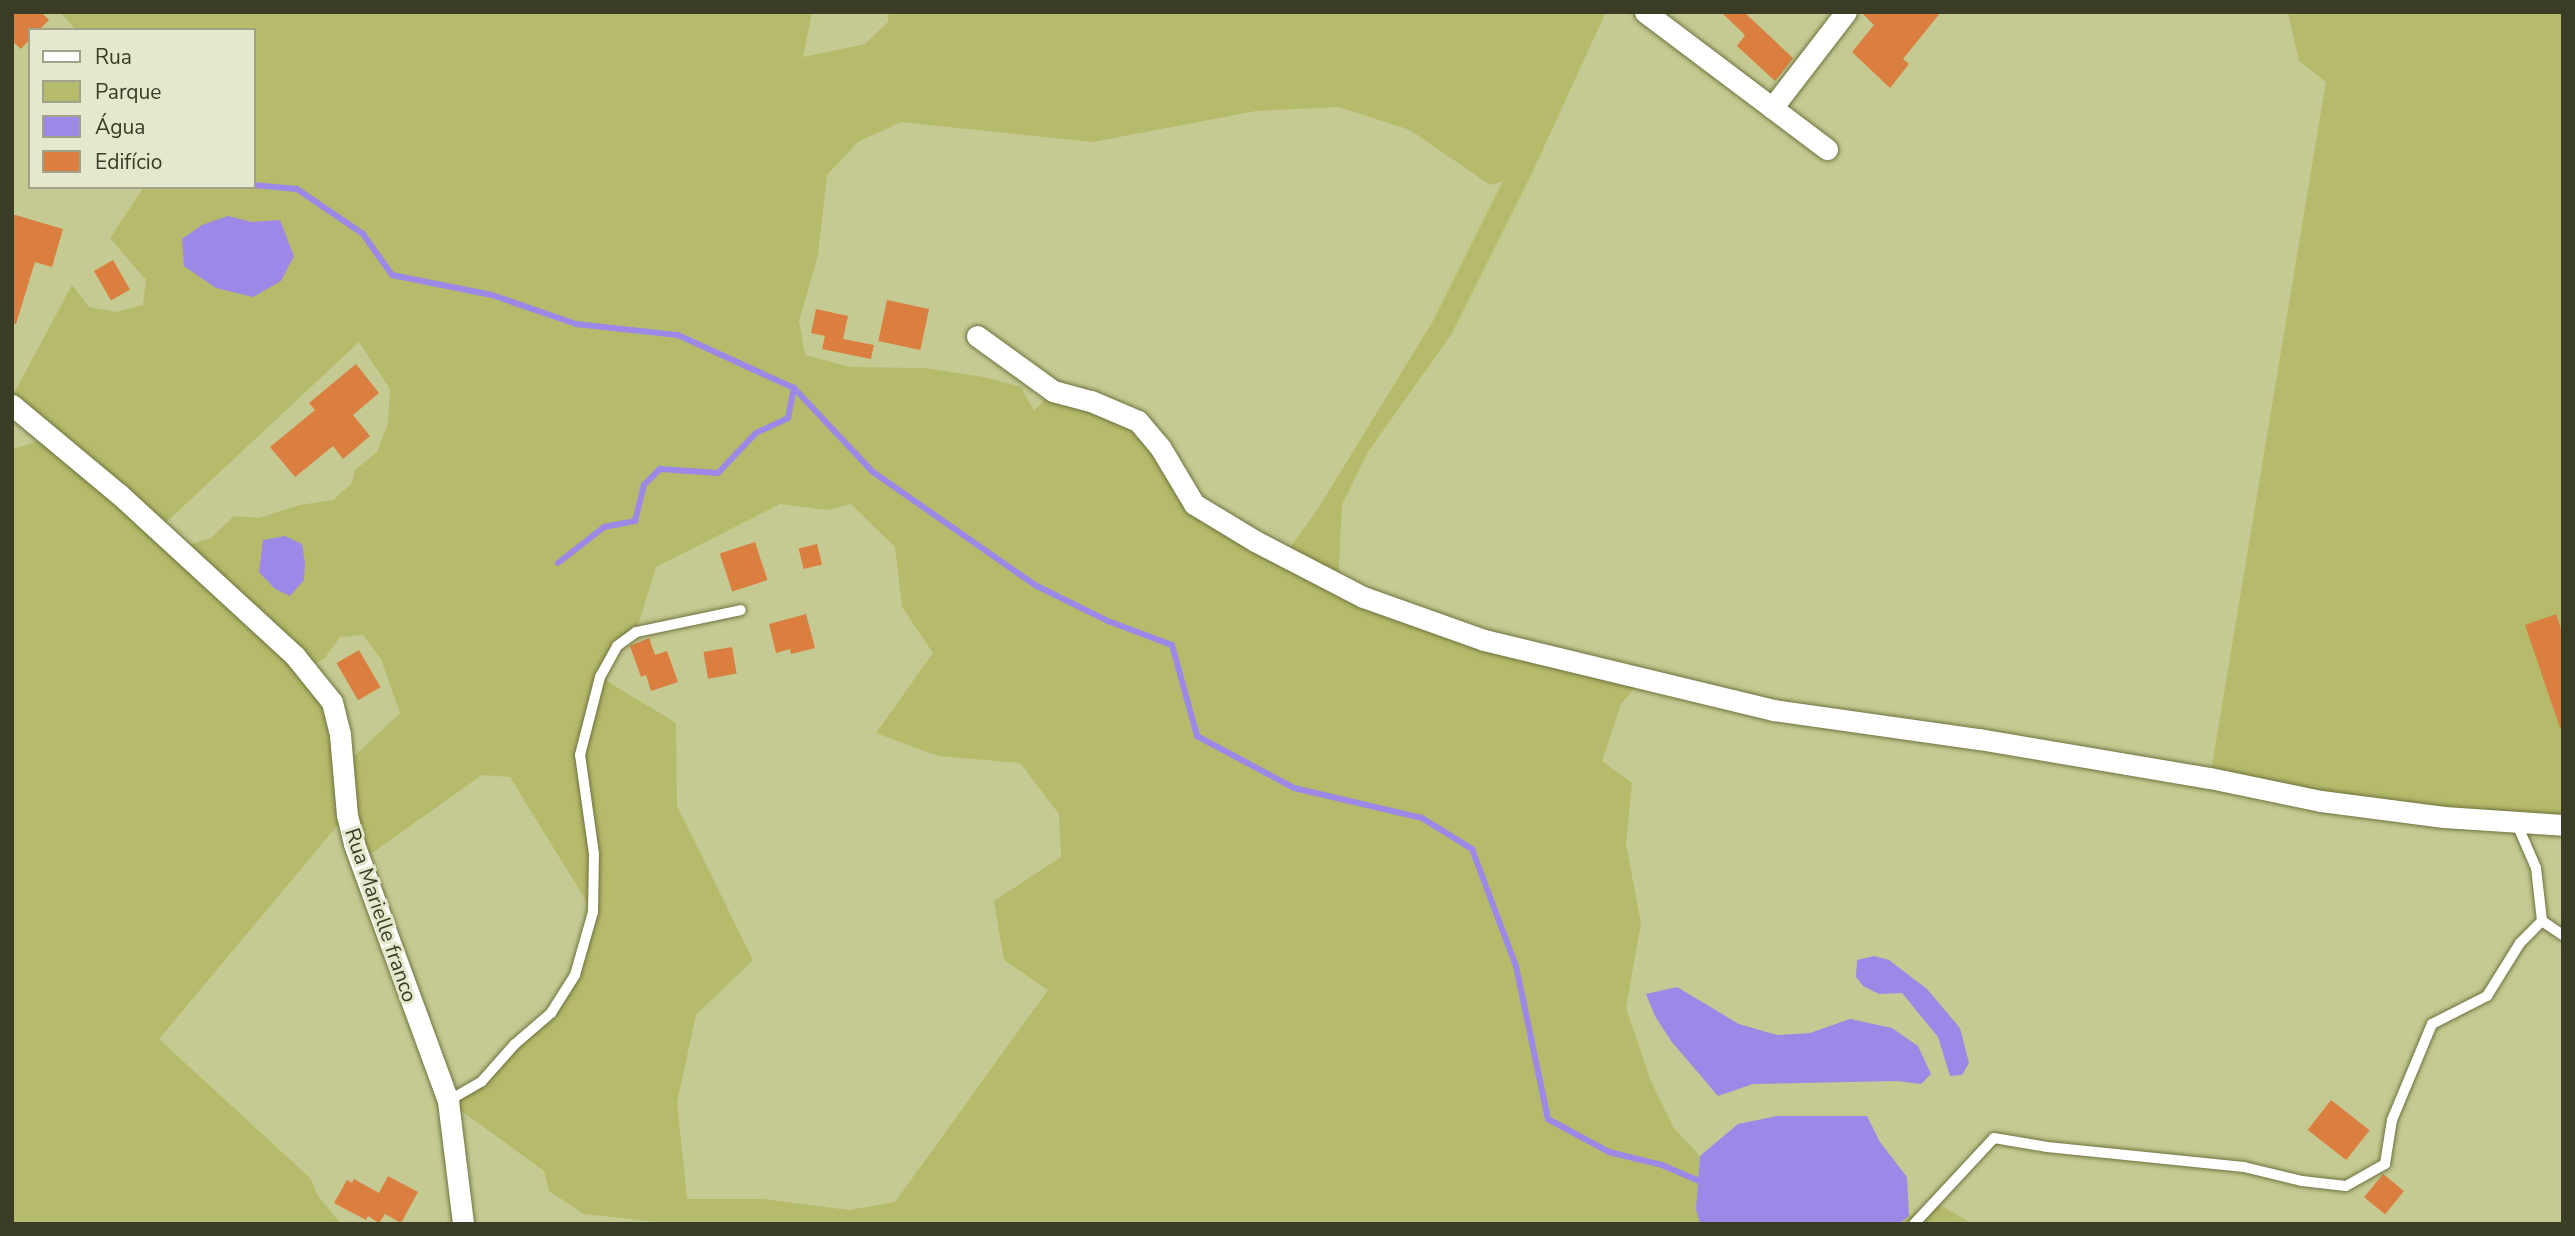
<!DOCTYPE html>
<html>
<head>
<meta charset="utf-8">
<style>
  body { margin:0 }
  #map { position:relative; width:2575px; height:1236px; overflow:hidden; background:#c5ca92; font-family:"Nunito Sans",sans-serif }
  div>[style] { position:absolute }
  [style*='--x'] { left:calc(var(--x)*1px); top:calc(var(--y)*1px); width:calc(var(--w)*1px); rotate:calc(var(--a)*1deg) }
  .green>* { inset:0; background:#b5bb6a }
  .water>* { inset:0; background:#9d88e7 }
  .stream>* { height:6px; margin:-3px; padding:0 3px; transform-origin:3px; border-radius:3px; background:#9d88e7 }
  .building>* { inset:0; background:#db7f40; transform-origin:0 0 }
  .roads { filter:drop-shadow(0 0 2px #6f723e) drop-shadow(0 0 2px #6f723e) }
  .lane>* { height:10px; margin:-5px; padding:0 5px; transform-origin:5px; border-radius:5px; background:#fff }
  .street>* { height:21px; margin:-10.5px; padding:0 10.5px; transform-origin:10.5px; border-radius:10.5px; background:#fff }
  span { translate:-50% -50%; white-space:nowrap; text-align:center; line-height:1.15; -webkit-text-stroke:6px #e5e8cc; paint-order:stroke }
  .street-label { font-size:21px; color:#3a3c25 }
  .frame { position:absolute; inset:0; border:14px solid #3a3c25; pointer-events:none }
  .legend { position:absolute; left:28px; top:28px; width:228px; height:161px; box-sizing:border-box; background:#e5e8cc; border:2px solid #a1a389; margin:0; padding:9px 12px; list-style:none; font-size:21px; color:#3a3c25 }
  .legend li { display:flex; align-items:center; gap:14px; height:35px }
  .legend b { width:35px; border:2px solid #a1a389 }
</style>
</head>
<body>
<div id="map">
  <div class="green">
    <div style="clip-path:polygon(evenodd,60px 12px,812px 12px,803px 57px,865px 44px,888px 22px,889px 12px,1606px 12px,1532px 173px,1451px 335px,1368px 452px,1342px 505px,1338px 584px,1641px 680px,1621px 704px,1602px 761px,1632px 783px,1626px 844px,1641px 923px,1626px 1008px,1650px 1079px,1673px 1127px,1700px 1156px,1696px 1209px,1700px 1224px,676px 1224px,584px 1214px,549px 1191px,544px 1171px,448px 1101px,482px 1081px,551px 1013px,575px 975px,593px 912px,510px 777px,482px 775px,361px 861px,346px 815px,159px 1039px,310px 1178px,318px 1196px,341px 1224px,12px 1224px,12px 449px,50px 438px,12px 397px,72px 285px,89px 307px,116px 312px,143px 305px,146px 280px,110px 238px,144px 187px,254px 187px,254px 30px,76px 30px,60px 12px,1339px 107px,1410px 130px,1490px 185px,1503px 181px,1433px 321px,1319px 507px,1284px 556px,1194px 504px,1138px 421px,1053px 391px,1034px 411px,1021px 387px,984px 377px,923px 368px,850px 367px,805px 355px,799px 321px,818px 255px,827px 175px,858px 142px,901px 122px,1093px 142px,1256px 111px,1339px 107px,60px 12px,359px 342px,390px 389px,388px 423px,377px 452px,355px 470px,352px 483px,333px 500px,300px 505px,259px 518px,234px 516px,211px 538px,179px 548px,158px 530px,359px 342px,60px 12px,780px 504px,827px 510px,851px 504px,895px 547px,902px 607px,933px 653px,876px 733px,938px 756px,1020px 763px,1059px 814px,1061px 857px,994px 901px,1004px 960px,1048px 990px,895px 1202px,849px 1210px,763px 1199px,687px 1199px,677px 1102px,696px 1015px,753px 960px,677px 806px,676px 723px,600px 677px,617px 646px,636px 632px,656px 567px,780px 504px,60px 12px,363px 635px,381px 659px,400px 713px,342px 768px,332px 702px,305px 668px,324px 659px,340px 637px,363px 635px)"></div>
    <div style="clip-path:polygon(2288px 12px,2563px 12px,2563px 825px,2210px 778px,2326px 82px,2299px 61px)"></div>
    <div style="clip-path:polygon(1933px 1201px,1973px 1224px,1899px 1224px)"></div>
  </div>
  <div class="water">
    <div style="clip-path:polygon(228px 216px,252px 222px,280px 220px,294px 256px,281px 281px,253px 297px,216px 288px,184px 266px,182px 239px,202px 225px)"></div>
    <div style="clip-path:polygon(285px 536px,302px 544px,305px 563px,304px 580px,290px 596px,275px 589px,259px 572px,263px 540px)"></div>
    <div style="clip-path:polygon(1874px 956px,1889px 960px,1927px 989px,1960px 1028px,1969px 1063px,1962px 1075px,1950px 1076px,1938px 1037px,1902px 993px,1879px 994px,1863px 986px,1856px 977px,1857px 960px)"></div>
    <div style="clip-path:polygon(1677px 987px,1739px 1024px,1777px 1035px,1810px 1033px,1850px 1019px,1892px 1028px,1918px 1046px,1931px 1074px,1921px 1084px,1897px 1081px,1753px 1084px,1718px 1096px,1671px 1041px,1655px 1016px,1646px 994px)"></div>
    <div style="clip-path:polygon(1777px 1116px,1867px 1116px,1880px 1142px,1907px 1177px,1909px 1216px,1899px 1224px,1700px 1224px,1696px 1209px,1700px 1156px,1738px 1124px)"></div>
  </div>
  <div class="stream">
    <div style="--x:254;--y:185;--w:43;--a:5.3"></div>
    <div style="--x:297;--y:189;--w:80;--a:34.3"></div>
    <div style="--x:363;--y:234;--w:50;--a:54.7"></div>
    <div style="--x:392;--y:275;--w:102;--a:11.3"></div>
    <div style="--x:492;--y:295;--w:89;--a:19"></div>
    <div style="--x:576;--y:324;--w:103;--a:6.2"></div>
    <div style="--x:678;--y:335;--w:128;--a:24.6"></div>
    <div style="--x:794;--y:388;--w:115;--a:46.8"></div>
    <div style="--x:873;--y:472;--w:198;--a:34.9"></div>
    <div style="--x:1035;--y:585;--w:81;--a:26.3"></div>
    <div style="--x:1108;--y:621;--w:68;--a:20.6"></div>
    <div style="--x:1172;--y:645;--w:94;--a:74.6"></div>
    <div style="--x:1197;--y:736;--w:110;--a:28.2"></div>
    <div style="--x:1294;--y:788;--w:131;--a:13.2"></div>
    <div style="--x:1422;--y:818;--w:59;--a:31.8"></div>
    <div style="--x:1472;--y:849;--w:125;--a:69.4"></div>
    <div style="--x:1516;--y:966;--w:156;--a:78.2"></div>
    <div style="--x:1548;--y:1119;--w:69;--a:28.4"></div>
    <div style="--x:1609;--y:1152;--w:55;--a:13.8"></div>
    <div style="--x:1662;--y:1165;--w:46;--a:23.2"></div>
    <div style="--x:558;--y:563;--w:58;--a:-38"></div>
    <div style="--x:604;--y:527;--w:32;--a:-11"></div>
    <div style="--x:635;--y:521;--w:37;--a:-76"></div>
    <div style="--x:644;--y:485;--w:23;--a:-45"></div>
    <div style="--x:660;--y:469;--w:58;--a:3.9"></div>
    <div style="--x:718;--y:473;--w:55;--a:-46.5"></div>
    <div style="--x:756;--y:433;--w:35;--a:-25"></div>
    <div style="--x:788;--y:418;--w:31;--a:-79"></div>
  </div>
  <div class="building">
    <div style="clip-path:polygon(12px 12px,41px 12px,49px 20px,39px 30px,30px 30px,30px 39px,21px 49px,12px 41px)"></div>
    <div style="clip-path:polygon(1721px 12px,1744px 12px,1793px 58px,1775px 81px,1737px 46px,1745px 35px)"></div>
    <div style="clip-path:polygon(1861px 12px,1941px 12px,1903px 59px,1909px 64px,1890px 88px,1852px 52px,1874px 25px)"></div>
    <div style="clip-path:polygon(12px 214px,63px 229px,52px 267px,35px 262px,16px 324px,12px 324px)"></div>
    <div style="left:113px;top:260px;width:34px;height:22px;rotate:60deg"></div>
    <div style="left:887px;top:300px;width:43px;height:42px;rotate:12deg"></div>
    <div style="clip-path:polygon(816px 309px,848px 316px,843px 339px,874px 345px,871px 359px,822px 349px,825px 336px,811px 333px)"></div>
    <div style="clip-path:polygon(356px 364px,379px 393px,353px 415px,370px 436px,343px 459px,333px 446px,295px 477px,270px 447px,315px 410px,309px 403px)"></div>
    <div style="left:755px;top:542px;width:40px;height:37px;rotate:72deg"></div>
    <div style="left:817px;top:544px;width:21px;height:19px;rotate:76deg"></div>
    <div style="clip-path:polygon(806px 614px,815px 648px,791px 654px,790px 649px,776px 653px,769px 624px)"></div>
    <div style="clip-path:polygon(2556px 614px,2563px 634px,2563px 727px,2560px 728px,2525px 625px)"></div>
    <div style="clip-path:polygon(649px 638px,655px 655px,667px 651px,678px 682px,651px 691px,646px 675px,641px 677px,630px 646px)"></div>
    <div style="left:732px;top:647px;width:27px;height:29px;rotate:80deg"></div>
    <div style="left:359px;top:650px;width:43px;height:26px;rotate:60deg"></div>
    <div style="left:2331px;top:1100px;width:49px;height:38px;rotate:38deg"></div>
    <div style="left:2383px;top:1174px;width:27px;height:30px;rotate:39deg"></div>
    <div style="clip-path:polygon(388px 1176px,418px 1192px,401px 1223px,385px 1214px,379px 1223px,368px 1216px,366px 1220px,334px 1203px,347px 1180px,352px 1183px,354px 1179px,379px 1193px)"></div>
  </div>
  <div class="roads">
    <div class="lane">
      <div style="--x:2516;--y:822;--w:50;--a:66.5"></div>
      <div style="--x:2536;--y:868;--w:53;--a:83.5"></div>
      <div style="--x:2542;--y:921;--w:25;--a:34"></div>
      <div style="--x:448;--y:1101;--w:39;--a:-30"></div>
      <div style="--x:482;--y:1081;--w:50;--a:-48.3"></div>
      <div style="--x:515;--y:1044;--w:48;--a:-40.7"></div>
      <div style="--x:551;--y:1013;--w:45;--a:-57.7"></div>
      <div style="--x:575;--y:975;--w:66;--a:-74.1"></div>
      <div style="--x:593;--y:912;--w:58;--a:-89"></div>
      <div style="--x:594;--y:854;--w:100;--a:-98"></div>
      <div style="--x:580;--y:755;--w:81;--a:-75.6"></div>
      <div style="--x:600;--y:677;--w:35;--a:-61"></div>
      <div style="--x:617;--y:646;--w:24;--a:-36"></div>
      <div style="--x:636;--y:632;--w:107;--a:-11.8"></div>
      <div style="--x:1914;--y:1224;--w:117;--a:-47.1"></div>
      <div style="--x:1994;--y:1138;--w:54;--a:9.6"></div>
      <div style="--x:2047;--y:1147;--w:198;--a:5.8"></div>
      <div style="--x:2244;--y:1167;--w:60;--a:13.6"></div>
      <div style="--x:2302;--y:1181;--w:44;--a:6.5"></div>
      <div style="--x:2346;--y:1186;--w:45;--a:-29.4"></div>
      <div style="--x:2385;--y:1164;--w:45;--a:-81"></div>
      <div style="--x:2392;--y:1120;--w:104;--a:-67.4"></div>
      <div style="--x:2432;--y:1024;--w:62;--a:-27"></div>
      <div style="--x:2487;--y:996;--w:62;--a:-58.1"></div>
      <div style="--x:2520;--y:943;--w:31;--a:-45"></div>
    </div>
    <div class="street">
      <div style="--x:1645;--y:12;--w:228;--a:37"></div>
      <div style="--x:1772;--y:108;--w:121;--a:-52.4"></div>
      <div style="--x:977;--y:336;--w:94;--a:35.9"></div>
      <div style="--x:1053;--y:391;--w:39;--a:15"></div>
      <div style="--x:1091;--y:401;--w:51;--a:23.1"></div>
      <div style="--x:1138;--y:421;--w:34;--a:50"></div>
      <div style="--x:1160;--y:447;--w:66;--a:59.2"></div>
      <div style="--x:1194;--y:504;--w:71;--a:31.2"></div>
      <div style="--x:1255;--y:541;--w:122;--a:27.4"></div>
      <div style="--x:1363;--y:597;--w:128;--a:19.6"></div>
      <div style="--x:1484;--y:640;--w:298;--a:13.6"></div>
      <div style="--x:1774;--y:710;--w:207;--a:8.1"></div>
      <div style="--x:1979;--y:739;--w:234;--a:9.6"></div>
      <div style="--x:2210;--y:778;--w:113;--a:11.7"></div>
      <div style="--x:2321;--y:801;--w:124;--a:7.4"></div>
      <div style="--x:2444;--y:817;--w:119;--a:3.8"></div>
      <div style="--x:12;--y:405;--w:139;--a:39.8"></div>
      <div style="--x:119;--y:494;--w:239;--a:42.6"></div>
      <div style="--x:295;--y:656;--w:59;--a:51.2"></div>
      <div style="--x:332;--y:702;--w:34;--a:76"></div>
      <div style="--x:340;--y:735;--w:80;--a:85"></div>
      <div style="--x:347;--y:815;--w:30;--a:76"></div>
      <div style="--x:354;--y:844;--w:274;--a:69.9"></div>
      <div style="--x:448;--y:1101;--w:124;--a:83"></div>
    </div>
  </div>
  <div class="street-label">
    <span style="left:381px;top:915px;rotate:71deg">Rua Marielle franco</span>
  </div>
  <div class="frame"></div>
  <ul class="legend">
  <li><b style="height:9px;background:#fff"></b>Rua</li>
  <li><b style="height:19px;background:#b5bb6a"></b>Parque</li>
  <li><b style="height:19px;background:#9d88e7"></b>Água</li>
  <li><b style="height:19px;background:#db7f40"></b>Edifício</li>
  </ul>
</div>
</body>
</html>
